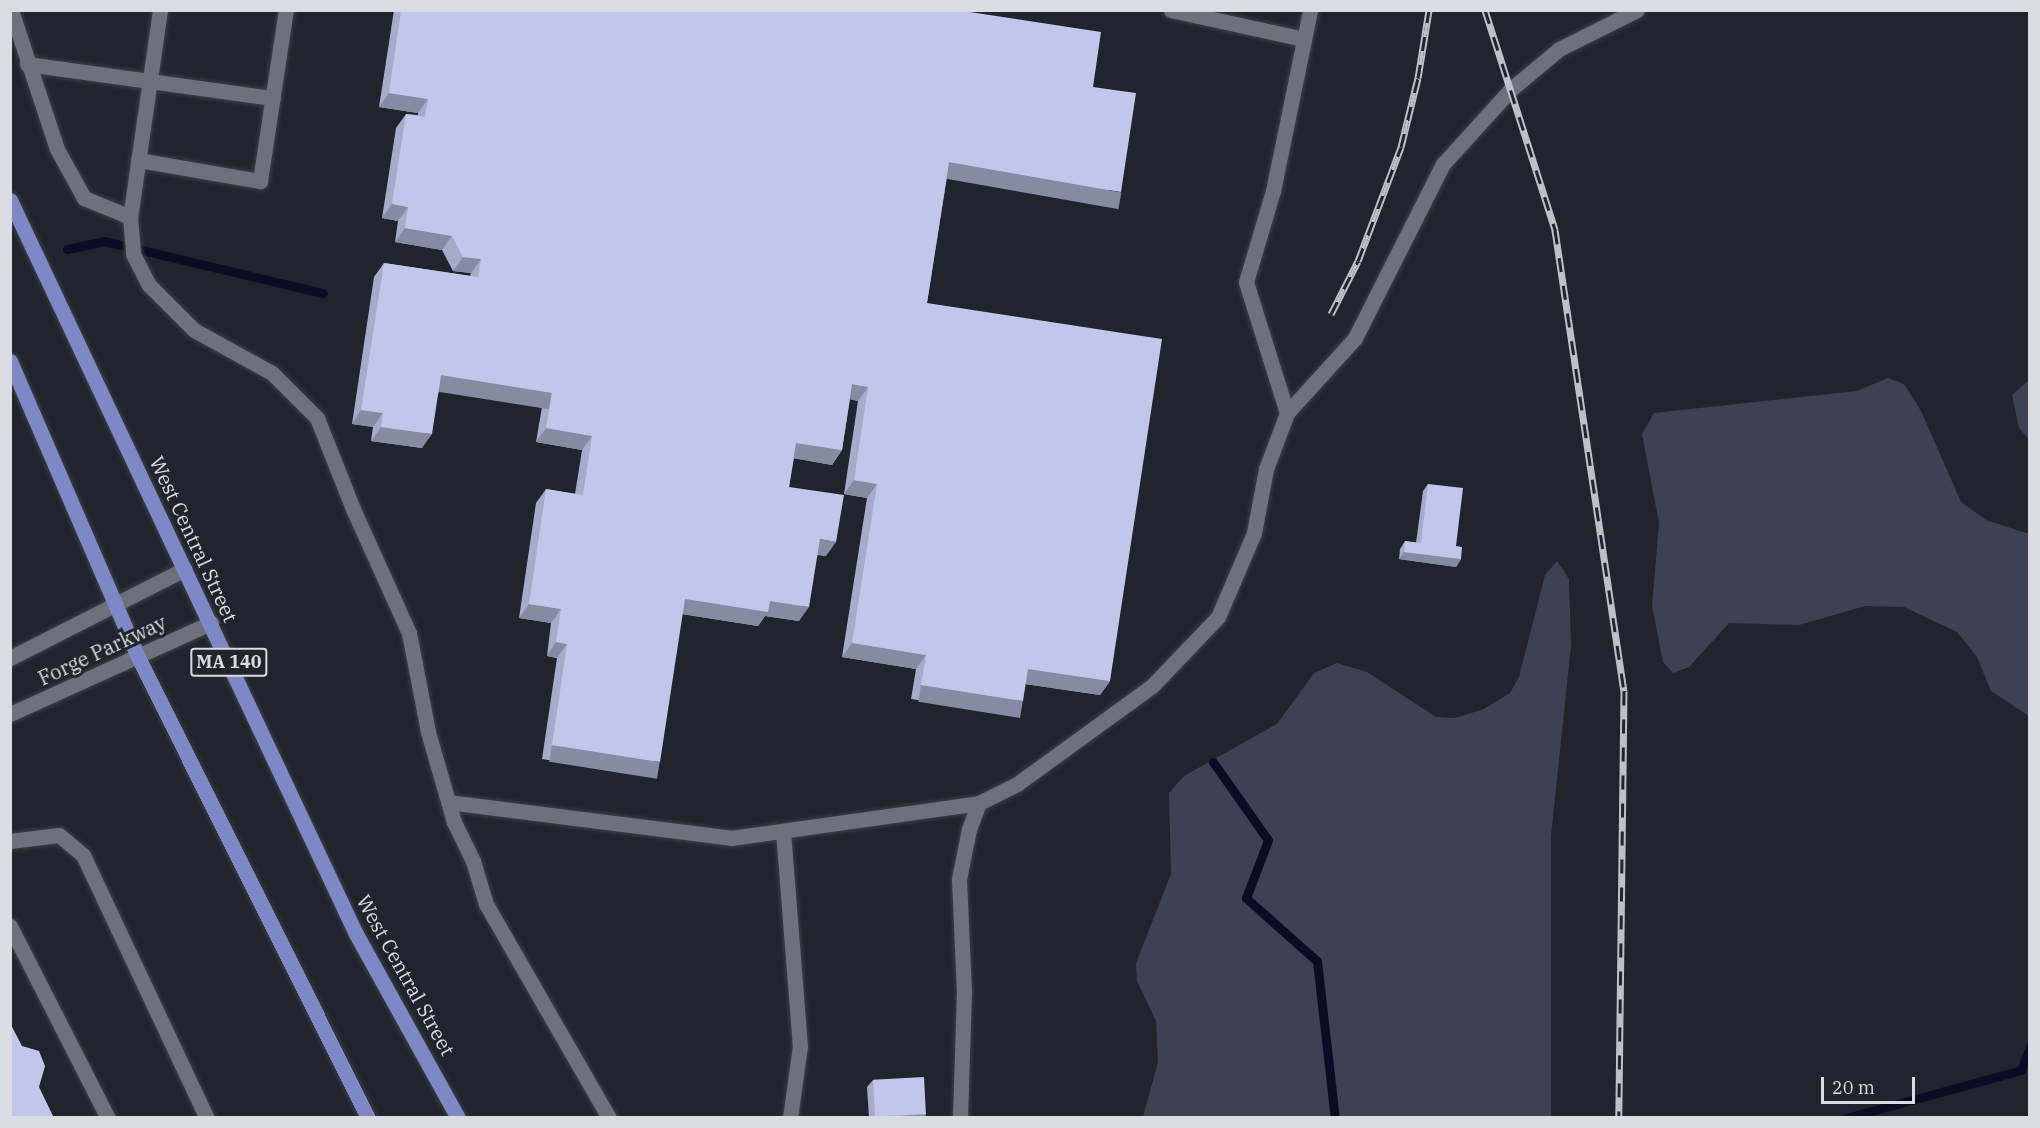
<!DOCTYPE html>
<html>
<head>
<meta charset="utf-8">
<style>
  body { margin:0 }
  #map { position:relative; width:2040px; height:1128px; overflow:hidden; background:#22242d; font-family:"IBM Plex Serif",serif }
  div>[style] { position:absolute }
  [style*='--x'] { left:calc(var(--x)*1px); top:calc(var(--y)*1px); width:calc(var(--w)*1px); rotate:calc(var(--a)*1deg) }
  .green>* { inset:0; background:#3d4154 }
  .stream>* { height:9px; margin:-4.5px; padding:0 4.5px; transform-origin:4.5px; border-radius:4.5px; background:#0a0c24 }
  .roads { filter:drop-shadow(0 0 2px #3d3f46) drop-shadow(0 0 2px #3d3f46) }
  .minor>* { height:15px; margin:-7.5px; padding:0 7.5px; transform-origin:7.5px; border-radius:7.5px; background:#6e707b }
  .major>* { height:15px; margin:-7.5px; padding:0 7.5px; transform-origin:7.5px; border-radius:7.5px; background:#7f88c7 }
  .rail>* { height:7px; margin-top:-3.5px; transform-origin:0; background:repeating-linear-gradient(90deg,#22242d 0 14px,#bec0c7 0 28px); box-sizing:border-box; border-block:2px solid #bec0c7 }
  .wall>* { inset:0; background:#a5abc9 }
  .shaded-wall>* { inset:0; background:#868ba4; transform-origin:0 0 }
  .building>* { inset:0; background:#c0c7ea; transform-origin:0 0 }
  span { translate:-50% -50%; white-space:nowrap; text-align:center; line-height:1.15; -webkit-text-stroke:6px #22242d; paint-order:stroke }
  .shield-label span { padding:2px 4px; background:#22242d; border:2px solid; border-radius:4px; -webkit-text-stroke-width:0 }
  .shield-label { font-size:18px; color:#dadce2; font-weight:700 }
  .street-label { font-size:20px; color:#dadce2 }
  .frame { position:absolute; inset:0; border:12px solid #dadce2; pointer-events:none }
  .scale { position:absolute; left:1821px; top:1077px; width:94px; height:27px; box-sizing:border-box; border:3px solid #dadce2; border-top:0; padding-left:8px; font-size:18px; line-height:21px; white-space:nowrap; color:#dadce2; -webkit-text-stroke:4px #22242d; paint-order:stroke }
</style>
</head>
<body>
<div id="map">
  <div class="green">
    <div style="clip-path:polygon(1888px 378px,1904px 384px,1921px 411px,1961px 502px,1986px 520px,2029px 534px,2029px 716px,1991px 691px,1977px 657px,1957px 632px,1904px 607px,1865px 606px,1799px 625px,1729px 623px,1689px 667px,1673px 673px,1663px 662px,1652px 606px,1659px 523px,1642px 434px,1654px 413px,1857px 391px)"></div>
    <div style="clip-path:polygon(2029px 380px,2029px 439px,2019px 428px,2012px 395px)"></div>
    <div style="clip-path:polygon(1557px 561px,1569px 579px,1571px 646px,1551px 836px,1551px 1117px,1143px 1117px,1158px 1062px,1156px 1021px,1137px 981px,1136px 963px,1171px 874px,1169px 793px,1184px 776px,1277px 724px,1314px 673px,1337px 663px,1367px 672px,1436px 717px,1455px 718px,1484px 709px,1510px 693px,1519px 677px,1545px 575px)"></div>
  </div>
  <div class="stream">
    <div style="--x:67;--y:249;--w:38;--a:-12"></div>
    <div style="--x:104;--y:241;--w:225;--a:13.4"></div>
    <div style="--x:1213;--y:762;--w:95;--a:54.8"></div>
    <div style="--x:1268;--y:840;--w:62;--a:110.8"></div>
    <div style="--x:1246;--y:898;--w:95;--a:41.6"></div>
    <div style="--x:1317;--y:961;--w:158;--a:83.5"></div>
    <div style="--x:1846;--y:1118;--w:181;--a:-15.3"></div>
    <div style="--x:2021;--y:1070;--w:26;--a:-69"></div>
  </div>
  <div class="roads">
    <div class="minor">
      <div style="--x:11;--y:10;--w:146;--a:71.7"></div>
      <div style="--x:57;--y:149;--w:56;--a:61.1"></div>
      <div style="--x:84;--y:198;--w:50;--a:22.4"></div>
      <div style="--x:160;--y:10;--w:209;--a:98.2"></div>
      <div style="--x:130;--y:217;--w:37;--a:85"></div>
      <div style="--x:133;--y:254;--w:35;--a:63"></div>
      <div style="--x:149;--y:285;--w:64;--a:45"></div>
      <div style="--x:194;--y:330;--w:89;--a:28.9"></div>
      <div style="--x:272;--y:373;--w:64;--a:45"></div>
      <div style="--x:317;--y:418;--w:98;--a:68.4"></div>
      <div style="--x:353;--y:509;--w:136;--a:65.7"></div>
      <div style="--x:409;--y:633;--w:101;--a:79.1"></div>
      <div style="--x:428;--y:732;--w:94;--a:73.9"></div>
      <div style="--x:454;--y:822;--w:43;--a:64"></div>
      <div style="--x:473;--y:861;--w:45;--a:73.2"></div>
      <div style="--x:486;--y:904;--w:247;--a:60.1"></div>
      <div style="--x:1171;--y:10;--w:136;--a:12.3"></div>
      <div style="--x:27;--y:64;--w:248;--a:7.9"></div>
      <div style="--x:138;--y:160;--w:124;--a:9.8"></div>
      <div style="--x:260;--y:181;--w:173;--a:-81.4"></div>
      <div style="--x:1287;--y:413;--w:137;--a:-107.4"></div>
      <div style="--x:1246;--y:282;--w:95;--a:-73.5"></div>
      <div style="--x:1273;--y:191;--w:185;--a:-78.4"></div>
      <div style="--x:10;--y:658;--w:196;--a:-27"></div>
      <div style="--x:10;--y:714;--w:221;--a:-24.4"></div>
      <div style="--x:448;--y:802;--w:285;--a:7.2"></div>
      <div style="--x:731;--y:838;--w:250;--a:-8"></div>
      <div style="--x:783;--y:831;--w:216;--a:85.5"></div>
      <div style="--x:800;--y:1046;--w:73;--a:97.9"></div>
      <div style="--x:10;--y:841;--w:49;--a:-7"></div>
      <div style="--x:59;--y:835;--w:31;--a:40"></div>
      <div style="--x:83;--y:855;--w:291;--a:64.8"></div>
      <div style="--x:10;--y:926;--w:216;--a:63"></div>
      <div style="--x:960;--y:1118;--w:125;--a:-88.2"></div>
      <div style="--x:964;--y:993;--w:114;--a:-92.5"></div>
      <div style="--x:959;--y:879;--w:51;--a:-78.7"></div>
      <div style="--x:969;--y:829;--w:28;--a:-69"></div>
      <div style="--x:979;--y:803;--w:42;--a:-26.6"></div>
      <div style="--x:1017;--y:784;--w:167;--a:-36"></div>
      <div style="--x:1152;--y:686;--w:95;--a:-46.3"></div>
      <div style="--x:1218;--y:617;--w:91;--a:-66.8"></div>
      <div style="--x:1254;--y:533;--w:65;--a:-79.4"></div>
      <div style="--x:1266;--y:469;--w:60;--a:-69.4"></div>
      <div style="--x:1287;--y:413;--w:101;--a:-47.8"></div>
      <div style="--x:1355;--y:338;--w:195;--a:-63.2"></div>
      <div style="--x:1443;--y:164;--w:100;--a:-47.8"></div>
      <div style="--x:1510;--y:90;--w:64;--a:-39.9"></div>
      <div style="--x:1559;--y:49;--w:87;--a:-26.6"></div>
    </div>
    <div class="major">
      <div style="--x:10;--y:200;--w:811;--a:64.76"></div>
      <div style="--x:356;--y:934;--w:210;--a:61"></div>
      <div style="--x:10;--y:361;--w:322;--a:66.6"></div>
      <div style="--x:138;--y:657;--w:515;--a:63.48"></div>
    </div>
  </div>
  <div class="rail">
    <div style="--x:1485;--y:10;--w:231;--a:72.3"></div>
    <div style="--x:1555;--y:230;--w:466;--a:81.5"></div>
    <div style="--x:1624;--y:691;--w:427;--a:90.7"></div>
    <div style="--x:1331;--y:314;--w:59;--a:-63"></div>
    <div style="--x:1358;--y:261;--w:122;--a:-69.3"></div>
    <div style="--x:1401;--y:147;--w:71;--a:-76.2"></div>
    <div style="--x:1418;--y:78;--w:69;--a:-80.8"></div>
  </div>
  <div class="wall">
    <div style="clip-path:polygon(394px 10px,970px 10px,970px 12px,1093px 87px,1111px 206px,947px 177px,927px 303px,1110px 681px,1100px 695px,1025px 684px,1013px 715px,911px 699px,916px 669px,842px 657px,867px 498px,844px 494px,858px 401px,850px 399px,842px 450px,832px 465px,794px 458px,789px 487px,826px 556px,817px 555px,799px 621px,765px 616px,758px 626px,682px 614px,650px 776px,542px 759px,557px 658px,547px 656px,551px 623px,519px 618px,536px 503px,546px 489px,575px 494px,582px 450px,536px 442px,542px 407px,439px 391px,422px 448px,371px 441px,373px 427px,352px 424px,374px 277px,384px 263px,470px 276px,471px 273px,453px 271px,442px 250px,395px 242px,398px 221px,382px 218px,396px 128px,406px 114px,418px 115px,418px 113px,379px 107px)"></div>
    <div style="clip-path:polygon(1428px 484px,1461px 559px,1456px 567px,1399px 559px,1400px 549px,1405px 541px,1416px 543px,1423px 491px)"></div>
    <div style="clip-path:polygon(873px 1080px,926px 1114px,924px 1118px,869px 1118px,867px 1087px)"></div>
  </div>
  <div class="shaded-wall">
    <div style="clip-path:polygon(389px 93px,428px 99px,418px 113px,379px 107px)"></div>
    <div style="left:949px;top:162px;width:175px;height:17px;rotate:10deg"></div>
    <div style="clip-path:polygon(392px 204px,408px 207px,398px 221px,382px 218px)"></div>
    <div style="clip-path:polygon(405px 228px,452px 236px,442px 250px,395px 242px)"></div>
    <div style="clip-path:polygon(463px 257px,481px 259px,471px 273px,453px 271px)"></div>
    <div style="left:441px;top:375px;width:112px;height:17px;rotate:9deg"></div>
    <div style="clip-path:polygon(852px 384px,868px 387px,858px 401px,842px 398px)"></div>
    <div style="clip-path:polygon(361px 410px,383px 413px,373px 427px,352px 424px)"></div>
    <div style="clip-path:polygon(381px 427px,432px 434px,422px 448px,371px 441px)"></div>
    <div style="clip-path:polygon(546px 428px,592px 436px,582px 450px,536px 442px)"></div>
    <div style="clip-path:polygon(796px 443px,842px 450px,832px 465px,786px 457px)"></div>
    <div style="clip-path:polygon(854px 480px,877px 484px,867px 498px,844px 494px)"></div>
    <div style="clip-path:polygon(820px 539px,836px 542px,826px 556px,810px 553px)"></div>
    <div style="clip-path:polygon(1404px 552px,1461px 559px,1456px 567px,1399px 559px)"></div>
    <div style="clip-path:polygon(685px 599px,770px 601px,809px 607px,799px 621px,765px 616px,758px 626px,675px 613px)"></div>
    <div style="clip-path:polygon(529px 604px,561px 609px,551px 623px,519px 618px)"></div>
    <div style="clip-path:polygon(556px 642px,567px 644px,557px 658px,547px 656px)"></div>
    <div style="clip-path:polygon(852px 643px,926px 655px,916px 669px,842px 657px)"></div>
    <div style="clip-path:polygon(1028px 669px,1110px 681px,1100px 695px,1018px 683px)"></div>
    <div style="left:921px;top:685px;width:103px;height:17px;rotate:9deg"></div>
    <div style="left:552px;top:745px;width:109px;height:17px;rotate:9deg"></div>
    <div style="clip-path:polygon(926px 1114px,924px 1118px,876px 1118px)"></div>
  </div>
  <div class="building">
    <div style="clip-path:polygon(401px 10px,970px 10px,970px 12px,1101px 32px,1093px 87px,1136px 93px,1121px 192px,949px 162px,927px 303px,1162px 339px,1110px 681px,1028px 669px,1023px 701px,921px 685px,926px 655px,852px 643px,877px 484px,854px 480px,868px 387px,852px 384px,842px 450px,796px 443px,789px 487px,844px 495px,836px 542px,820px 539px,809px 607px,770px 601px,768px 612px,685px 599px,660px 762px,552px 745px,567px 644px,556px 642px,561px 609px,529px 604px,546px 489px,583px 495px,592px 436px,546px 428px,552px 393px,441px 375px,432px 434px,381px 427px,383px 413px,361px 410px,384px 263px,478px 277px,481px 259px,463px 257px,452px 236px,405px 228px,408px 207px,392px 204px,406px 114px,425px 117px,428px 99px,389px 93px)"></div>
    <div style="clip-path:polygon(1428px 484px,1463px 488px,1456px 546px,1462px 547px,1461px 559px,1404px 552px,1405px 541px,1421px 543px)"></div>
    <div style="clip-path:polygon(10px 1023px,22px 1046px,39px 1051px,45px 1066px,39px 1087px,54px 1118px,10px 1118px)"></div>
    <div style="left:924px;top:1077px;width:37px;height:51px;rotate:87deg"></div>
  </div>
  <div class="shield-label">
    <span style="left:229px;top:662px">MA 140</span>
  </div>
  <div class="street-label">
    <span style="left:194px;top:539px;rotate:65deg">West Central Street</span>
    <span style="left:102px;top:650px;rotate:-25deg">Forge Parkway</span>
    <span style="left:406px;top:975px;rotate:61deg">West Central Street</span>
  </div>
  <div class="frame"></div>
  <div class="scale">20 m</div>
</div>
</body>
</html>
